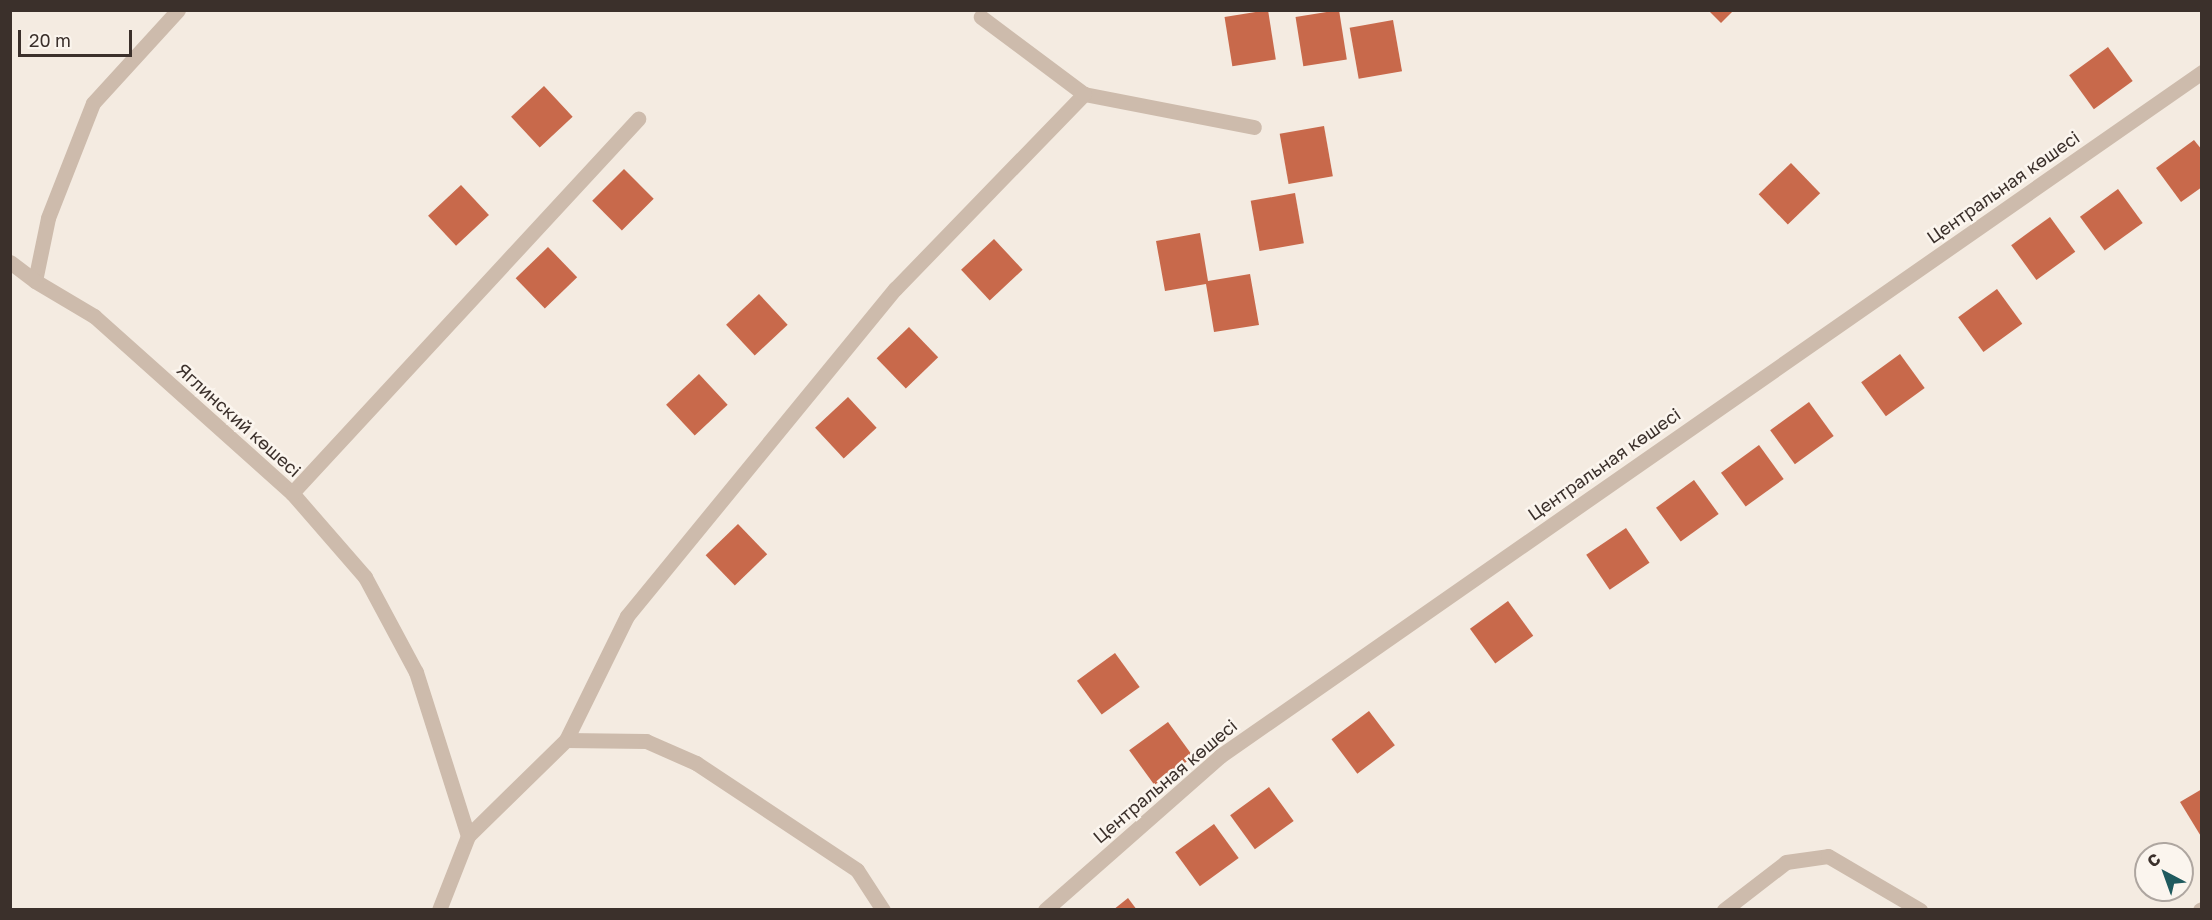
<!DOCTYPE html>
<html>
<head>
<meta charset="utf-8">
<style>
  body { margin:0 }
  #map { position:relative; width:2212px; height:920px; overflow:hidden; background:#f4ebe1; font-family:"Golos Text",sans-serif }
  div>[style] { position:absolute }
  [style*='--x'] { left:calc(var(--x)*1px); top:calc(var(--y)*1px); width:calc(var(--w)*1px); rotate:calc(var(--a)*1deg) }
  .building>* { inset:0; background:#c8694b; transform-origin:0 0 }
  .street>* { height:15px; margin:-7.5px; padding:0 7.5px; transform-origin:7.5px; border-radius:7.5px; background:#cdbbac }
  span { translate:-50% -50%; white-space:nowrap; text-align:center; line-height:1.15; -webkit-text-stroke:5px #fbf5ee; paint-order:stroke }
  .street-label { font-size:18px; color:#3b302b }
  .frame { position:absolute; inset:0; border:12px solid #3b302b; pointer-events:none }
  .north { position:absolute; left:2134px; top:842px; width:60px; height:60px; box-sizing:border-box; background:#fbf5ee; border:2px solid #aea6a0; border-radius:50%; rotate:319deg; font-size:16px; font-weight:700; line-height:24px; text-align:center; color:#3b302b }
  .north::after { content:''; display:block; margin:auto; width:21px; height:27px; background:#1f5a5e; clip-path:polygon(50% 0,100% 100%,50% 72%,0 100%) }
  .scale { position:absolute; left:18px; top:30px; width:114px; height:27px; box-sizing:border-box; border:3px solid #3b302b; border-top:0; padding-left:8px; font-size:18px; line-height:21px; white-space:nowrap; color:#3b302b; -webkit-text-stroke:4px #fbf5ee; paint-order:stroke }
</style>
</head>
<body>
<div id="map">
  <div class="building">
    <div style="left:1268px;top:10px;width:50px;height:44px;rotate:81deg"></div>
    <div style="left:1339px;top:10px;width:50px;height:44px;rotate:81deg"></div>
    <div style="clip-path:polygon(1708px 10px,1734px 10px,1721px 23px)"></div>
    <div style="left:1393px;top:20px;width:52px;height:44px;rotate:80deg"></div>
    <div style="left:2108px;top:47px;width:42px;height:48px;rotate:54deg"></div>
    <div style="left:544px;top:86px;width:42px;height:45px;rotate:47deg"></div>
    <div style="left:1324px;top:126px;width:51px;height:45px;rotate:80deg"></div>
    <div style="clip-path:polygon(2194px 140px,2202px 150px,2202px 187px,2181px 202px,2156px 168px)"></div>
    <div style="left:1791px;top:163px;width:42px;height:45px;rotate:46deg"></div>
    <div style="left:624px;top:169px;width:42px;height:45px;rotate:45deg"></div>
    <div style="left:461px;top:185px;width:41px;height:45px;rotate:47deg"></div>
    <div style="left:2118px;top:189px;width:42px;height:47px;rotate:54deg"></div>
    <div style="left:1295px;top:193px;width:51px;height:45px;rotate:80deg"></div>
    <div style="left:2050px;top:217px;width:43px;height:48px;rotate:54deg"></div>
    <div style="clip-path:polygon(1200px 233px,1208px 281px,1250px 274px,1259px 325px,1214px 332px,1206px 284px,1165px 291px,1156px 241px)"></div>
    <div style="left:994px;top:239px;width:42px;height:45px;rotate:47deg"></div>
    <div style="left:548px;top:247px;width:42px;height:45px;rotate:46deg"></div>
    <div style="left:1997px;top:289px;width:43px;height:48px;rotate:54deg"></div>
    <div style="left:759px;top:294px;width:42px;height:45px;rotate:47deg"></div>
    <div style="left:909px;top:327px;width:42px;height:45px;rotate:46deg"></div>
    <div style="left:1900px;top:354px;width:42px;height:48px;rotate:54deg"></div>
    <div style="left:699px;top:374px;width:42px;height:45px;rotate:47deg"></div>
    <div style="left:848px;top:397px;width:42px;height:45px;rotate:47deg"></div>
    <div style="left:1809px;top:402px;width:42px;height:48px;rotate:54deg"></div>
    <div style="left:1759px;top:445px;width:42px;height:47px;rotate:54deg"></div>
    <div style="left:1694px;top:480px;width:42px;height:47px;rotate:54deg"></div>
    <div style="left:738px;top:524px;width:42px;height:45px;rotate:46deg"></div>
    <div style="left:1626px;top:528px;width:42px;height:48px;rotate:56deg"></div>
    <div style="left:1508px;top:601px;width:43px;height:47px;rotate:54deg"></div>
    <div style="left:1115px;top:653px;width:42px;height:47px;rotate:54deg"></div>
    <div style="left:1369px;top:711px;width:43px;height:47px;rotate:53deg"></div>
    <div style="left:1168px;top:722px;width:43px;height:48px;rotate:54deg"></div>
    <div style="left:1269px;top:787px;width:42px;height:48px;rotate:54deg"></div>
    <div style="clip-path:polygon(2202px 789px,2202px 838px,2180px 802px)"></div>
    <div style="left:1214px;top:824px;width:42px;height:48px;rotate:54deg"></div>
    <div style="clip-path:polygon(1128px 898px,1137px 910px,1113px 910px)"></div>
  </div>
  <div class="street">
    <div style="--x:178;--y:10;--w:126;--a:132.4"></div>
    <div style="--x:93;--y:103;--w:123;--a:111.4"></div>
    <div style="--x:48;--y:218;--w:64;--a:101.7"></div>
    <div style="--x:35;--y:281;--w:69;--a:30.7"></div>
    <div style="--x:94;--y:316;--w:266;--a:41.8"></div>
    <div style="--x:292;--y:493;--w:111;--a:49"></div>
    <div style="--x:365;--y:577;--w:108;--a:61.8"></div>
    <div style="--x:416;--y:672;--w:172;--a:72.4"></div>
    <div style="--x:468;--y:836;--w:79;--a:111.4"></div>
    <div style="--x:1084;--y:94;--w:173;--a:11"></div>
    <div style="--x:10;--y:262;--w:31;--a:37"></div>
    <div style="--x:292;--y:493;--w:510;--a:-47.23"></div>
    <div style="--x:566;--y:740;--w:80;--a:0.7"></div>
    <div style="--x:646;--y:741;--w:55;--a:23.7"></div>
    <div style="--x:696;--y:763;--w:193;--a:33.6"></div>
    <div style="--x:857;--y:870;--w:48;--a:57"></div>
    <div style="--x:468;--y:836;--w:137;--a:-44.4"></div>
    <div style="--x:566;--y:740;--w:138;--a:-63.8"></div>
    <div style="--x:627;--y:616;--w:423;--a:-50.7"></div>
    <div style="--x:895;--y:289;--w:272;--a:-45.9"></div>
    <div style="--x:1084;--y:94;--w:129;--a:-143.2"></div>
    <div style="--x:1045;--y:910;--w:233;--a:-41.3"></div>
    <div style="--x:1220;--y:756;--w:1197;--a:-34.86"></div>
    <div style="--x:1724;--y:910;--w:78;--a:-37.7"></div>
    <div style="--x:1786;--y:862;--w:42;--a:-8.1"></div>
    <div style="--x:1828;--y:856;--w:107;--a:30.4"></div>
    <div style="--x:2200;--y:910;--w:2;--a:-27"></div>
  </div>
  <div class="street-label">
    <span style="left:2003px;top:187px;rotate:-35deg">Центральная көшесі</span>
    <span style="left:239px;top:420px;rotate:42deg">Яглинский көшесі</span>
    <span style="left:1604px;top:464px;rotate:-35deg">Центральная көшесі</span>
    <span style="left:1165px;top:781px;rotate:-40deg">Центральная көшесі</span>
  </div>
  <div class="frame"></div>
  <div class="north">С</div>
  <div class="scale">20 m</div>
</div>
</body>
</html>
